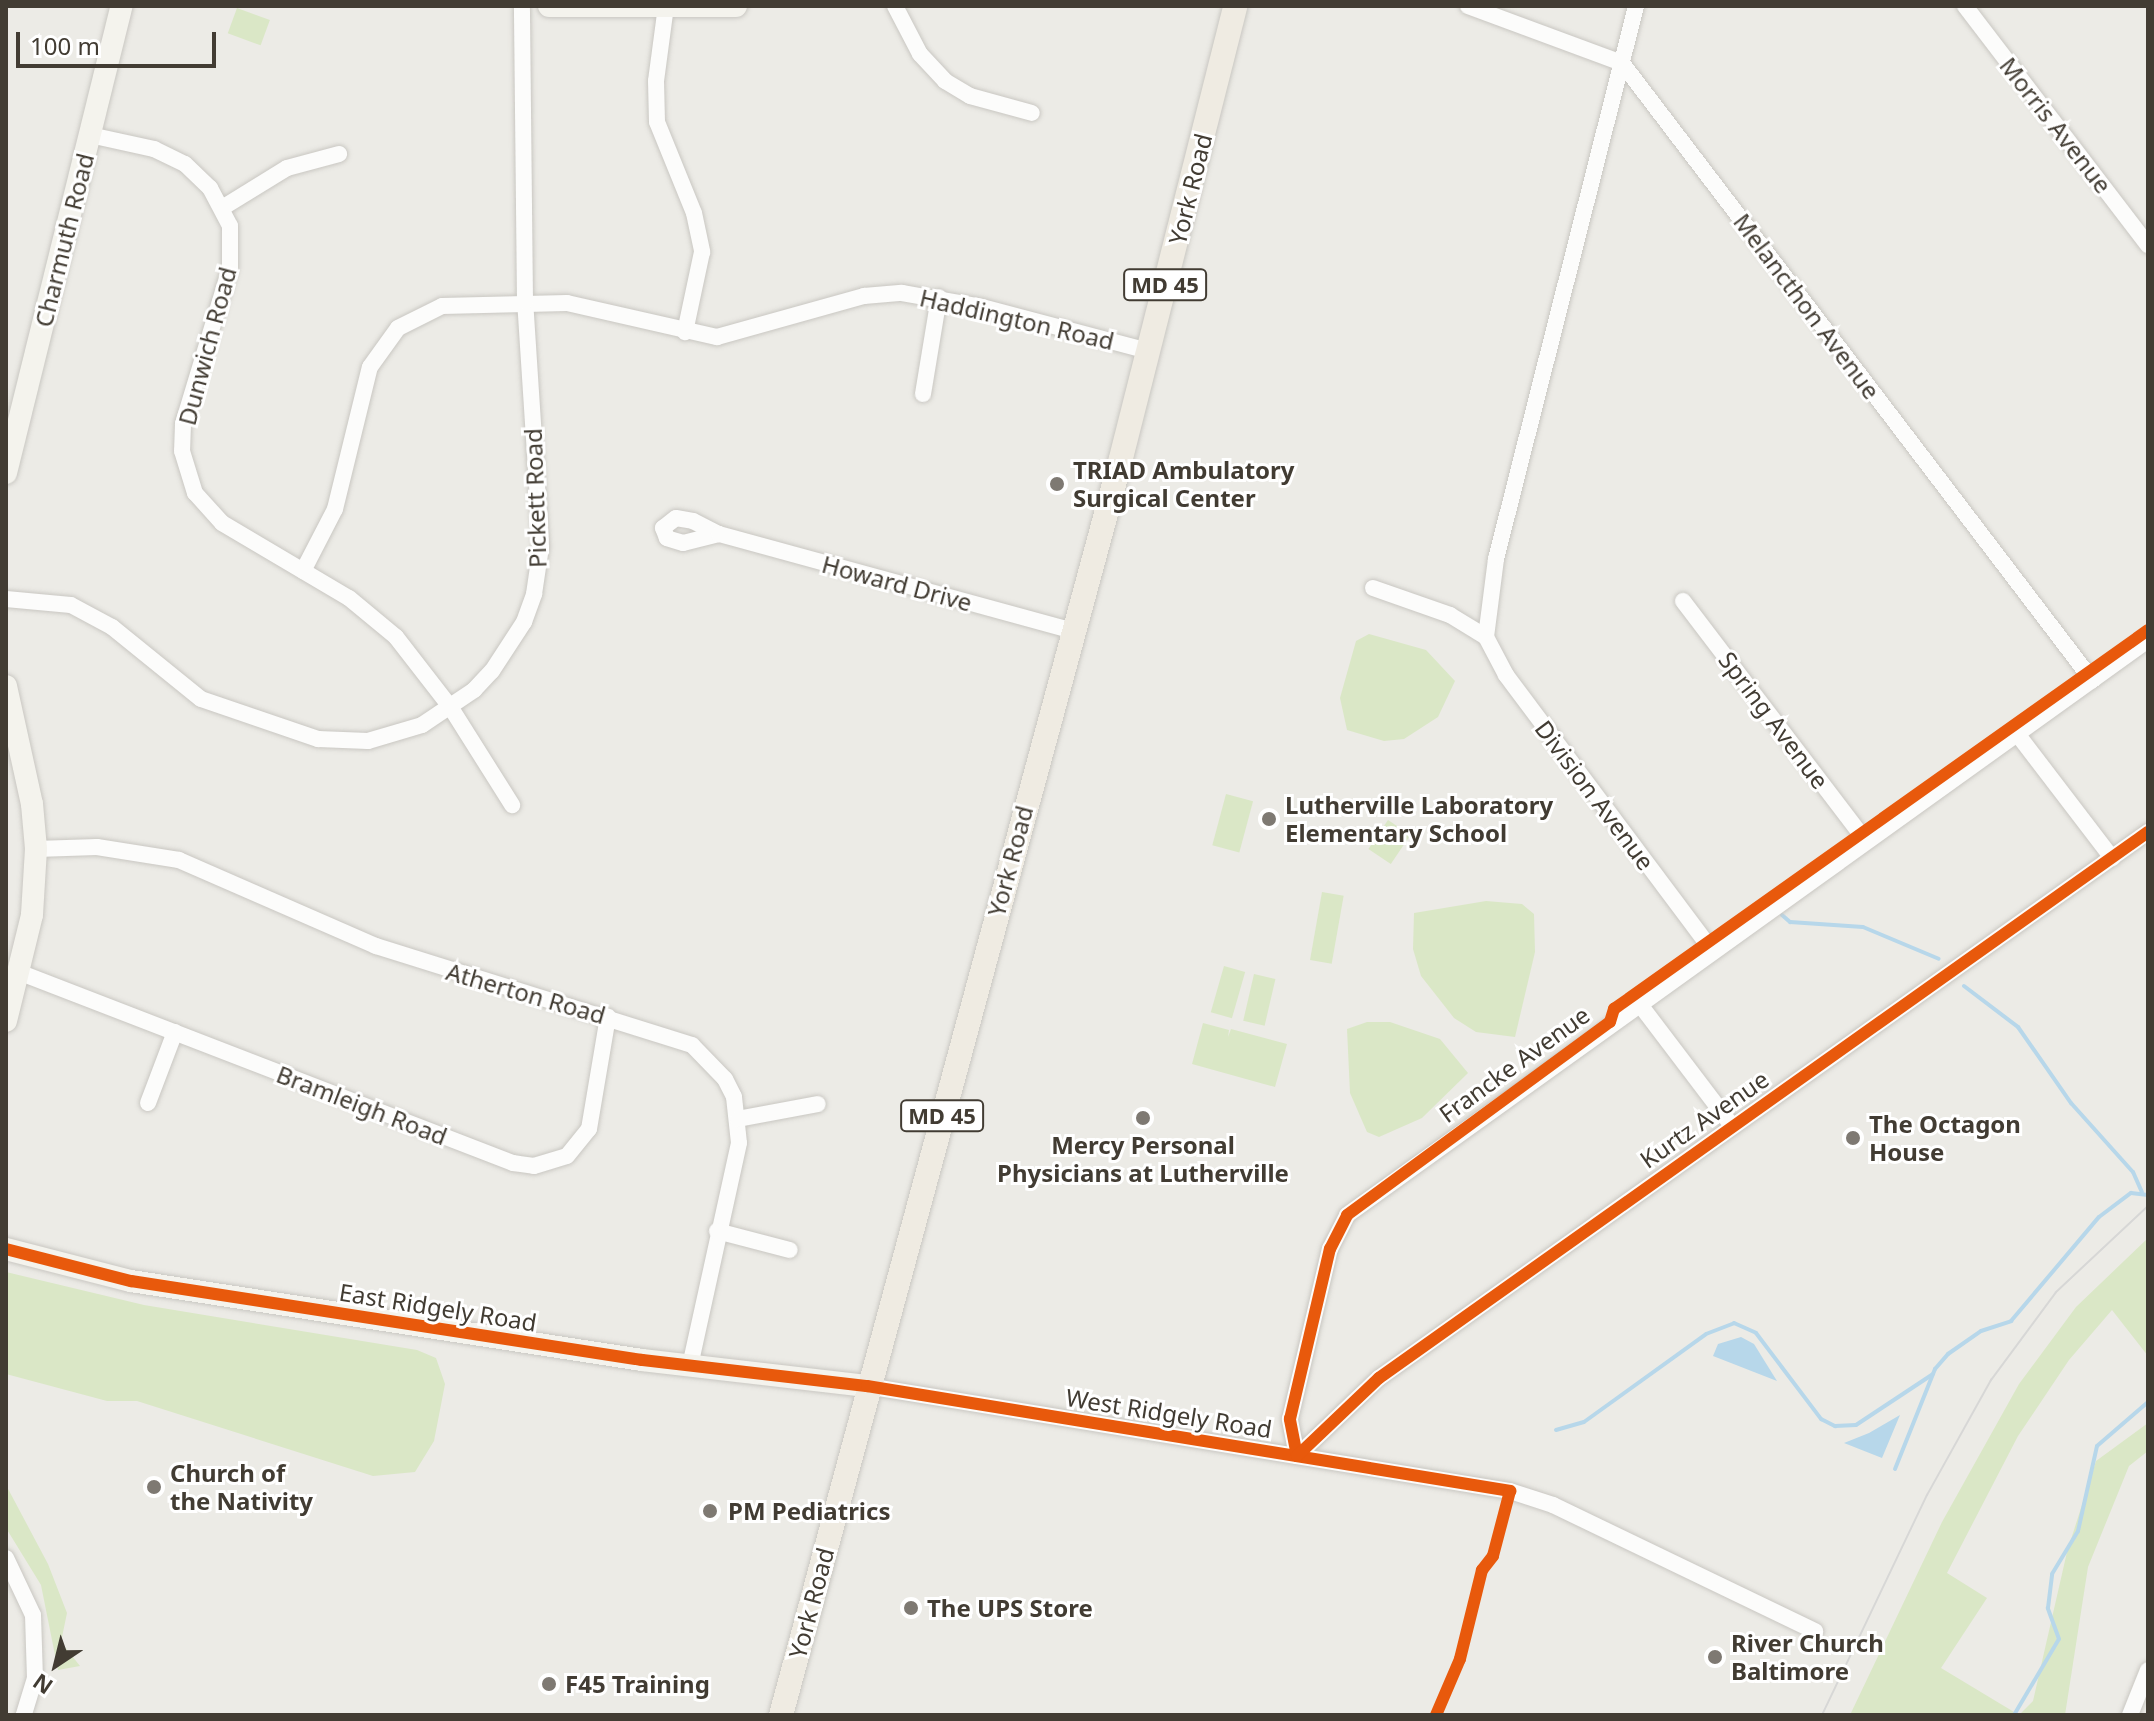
<!DOCTYPE html>
<html>
<head>
<meta charset="utf-8">
<style>
  body { margin:0 }
  #map { position:relative; width:2154px; height:1721px; overflow:hidden; background:#ecebe6; font-family:"Noto Sans",sans-serif }
  div>[style] { position:absolute }
  [style*='--x'] { left:calc(var(--x)*1px); top:calc(var(--y)*1px); width:calc(var(--w)*1px); rotate:calc(var(--a)*1deg) }
  .green>* { inset:0; background:#dae7c6; transform-origin:0 0 }
  .water>* { inset:0; background:#b7d7ea }
  .stream>* { height:4px; margin:-2px; padding:0 2px; transform-origin:2px; border-radius:2px; background:#b7d7ea }
  .roads { filter:drop-shadow(0 0 2px #c9c7c2) drop-shadow(0 0 2px #c9c7c2) }
  .street>* { height:16px; margin:-8px; padding:0 8px; transform-origin:8px; border-radius:8px; background:#fcfcfb }
  .secondary>* { height:22px; margin:-11px; padding:0 11px; transform-origin:11px; border-radius:11px; background:#f4f3ed }
  .primary>* { height:24px; margin:-12px; padding:0 12px; transform-origin:12px; border-radius:12px; background:#efebe2 }
  .tram>* { height:2px; margin:-1px; padding:0 1px; transform-origin:1px; border-radius:1px; background:#d7d7d6 }
  .cycleway>* { height:12px; margin:-6px; padding:0 6px; transform-origin:6px; border-radius:6px; background:#e8590c }
  .dots>* { width:22px; height:22px; translate:-50% -50%; box-sizing:border-box; border:4px solid #fff; border-radius:50% }
  span { translate:-50% -50%; white-space:nowrap; text-align:center; line-height:1.15; -webkit-text-stroke:6px #fff; paint-order:stroke }
  .shield-label span { padding:2px 6px; background:#fff; border:2px solid; border-radius:6px; -webkit-text-stroke-width:0 }
  .shield-label { font-size:22px; color:#423c33; font-weight:700 }
  .street-label { font-size:24px; color:#423c33 }
  .poi-label { font-size:24px; color:#423c33; font-weight:700 }
  .left { translate:0 -50%; text-align:left }
  .frame { position:absolute; inset:0; border:8px solid #423c33; pointer-events:none }
  .north { position:absolute; left:16px; top:1625px; width:80px; height:80px; -webkit-text-stroke:6px #fff; paint-order:stroke; rotate:215deg; font-size:22px; font-weight:700; line-height:32px; text-align:center; color:#423c33 }
  .north::after { content:''; display:block; margin:auto; width:28px; height:36px; background:#423c33; clip-path:polygon(50% 0,100% 100%,50% 72%,0 100%) }
  .scale { position:absolute; left:16px; top:32px; width:200px; height:36px; box-sizing:border-box; border:4px solid #423c33; border-top:0; padding-left:10px; font-size:24px; line-height:28px; white-space:nowrap; color:#423c33; -webkit-text-stroke:6px #fff; paint-order:stroke }
</style>
</head>
<body>
<div id="map">
  <div class="green">
    <div style="left:237px;top:8px;width:35px;height:27px;rotate:20deg"></div>
    <div style="clip-path:polygon(1369px 634px,1426px 650px,1455px 681px,1438px 717px,1404px 739px,1384px 741px,1347px 730px,1340px 698px,1356px 641px)"></div>
    <div style="left:1226px;top:794px;width:28px;height:53px;rotate:15deg"></div>
    <div style="left:1388px;top:820px;width:27px;height:35px;rotate:34deg"></div>
    <div style="left:1322px;top:892px;width:22px;height:69px;rotate:10deg"></div>
    <div style="clip-path:polygon(1486px 901px,1522px 904px,1534px 914px,1535px 952px,1515px 1037px,1476px 1032px,1454px 1018px,1421px 976px,1413px 949px,1414px 913px)"></div>
    <div style="left:1224px;top:966px;width:22px;height:48px;rotate:16deg"></div>
    <div style="left:1254px;top:974px;width:22px;height:48px;rotate:13deg"></div>
    <div style="clip-path:polygon(1367px 1022px,1390px 1022px,1440px 1039px,1468px 1073px,1422px 1118px,1379px 1137px,1367px 1132px,1350px 1093px,1347px 1029px)"></div>
    <div style="clip-path:polygon(1203px 1023px,1229px 1030px,1228px 1037px,1231px 1029px,1287px 1044px,1275px 1087px,1192px 1064px)"></div>
    <div style="clip-path:polygon(2148px 1238px,2148px 1356px,2112px 1310px,2069px 1360px,2018px 1436px,1947px 1573px,1987px 1598px,1941px 1668px,2019px 1715px,2033px 1701px,2067px 1552px,2096px 1461px,2148px 1423px,2148px 1451px,2129px 1466px,2088px 1567px,2065px 1715px,1850px 1715px,1942px 1522px,2019px 1384px,2076px 1307px)"></div>
    <div style="clip-path:polygon(6px 1272px,144px 1305px,417px 1350px,436px 1358px,445px 1384px,434px 1441px,415px 1472px,373px 1476px,137px 1401px,107px 1401px,6px 1374px)"></div>
    <div style="clip-path:polygon(6px 1485px,48px 1564px,67px 1613px,61px 1642px,80px 1666px,58px 1670px,41px 1585px,6px 1528px)"></div>
  </div>
  <div class="water">
    <div style="clip-path:polygon(1741px 1337px,1754px 1344px,1777px 1381px,1713px 1356px,1718px 1344px)"></div>
    <div style="clip-path:polygon(1900px 1415px,1882px 1458px,1844px 1443px,1869px 1433px)"></div>
  </div>
  <div class="stream">
    <div style="--x:1782;--y:915;--w:11;--a:41"></div>
    <div style="--x:1790;--y:922;--w:73;--a:3.9"></div>
    <div style="--x:1863;--y:927;--w:82;--a:22.8"></div>
    <div style="--x:1964;--y:986;--w:68;--a:37.2"></div>
    <div style="--x:2018;--y:1027;--w:93;--a:55.1"></div>
    <div style="--x:2071;--y:1103;--w:93;--a:48.1"></div>
    <div style="--x:2133;--y:1172;--w:22;--a:66"></div>
    <div style="--x:1556;--y:1430;--w:29;--a:-16"></div>
    <div style="--x:1584;--y:1422;--w:150;--a:-35.8"></div>
    <div style="--x:1706;--y:1334;--w:30;--a:-21"></div>
    <div style="--x:1734;--y:1323;--w:24;--a:24"></div>
    <div style="--x:1756;--y:1333;--w:108;--a:52.9"></div>
    <div style="--x:1821;--y:1419;--w:16;--a:27"></div>
    <div style="--x:1835;--y:1426;--w:21;--a:-3"></div>
    <div style="--x:1856;--y:1425;--w:92;--a:-33.5"></div>
    <div style="--x:1895;--y:1469;--w:108;--a:-68.2"></div>
    <div style="--x:1935;--y:1369;--w:20;--a:-49"></div>
    <div style="--x:1948;--y:1354;--w:40;--a:-34.9"></div>
    <div style="--x:1981;--y:1331;--w:32;--a:-18"></div>
    <div style="--x:2011;--y:1321;--w:136;--a:-49.8"></div>
    <div style="--x:2099;--y:1217;--w:40;--a:-37"></div>
    <div style="--x:2131;--y:1193;--w:17;--a:7"></div>
    <div style="--x:2014;--y:1715;--w:88;--a:-59.4"></div>
    <div style="--x:2059;--y:1639;--w:33;--a:-110"></div>
    <div style="--x:2048;--y:1608;--w:34;--a:-83"></div>
    <div style="--x:2052;--y:1574;--w:50;--a:-58.8"></div>
    <div style="--x:2078;--y:1531;--w:87;--a:-77.4"></div>
    <div style="--x:2097;--y:1446;--w:67;--a:-40.8"></div>
  </div>
  <div class="roads">
    <div class="street">
      <div style="--x:666;--y:6;--w:76;--a:97.6"></div>
      <div style="--x:656;--y:81;--w:41;--a:88.6"></div>
      <div style="--x:657;--y:122;--w:98;--a:67.9"></div>
      <div style="--x:694;--y:213;--w:40;--a:78"></div>
      <div style="--x:702;--y:252;--w:82;--a:102"></div>
      <div style="--x:895;--y:6;--w:54;--a:62.5"></div>
      <div style="--x:920;--y:54;--w:37;--a:47"></div>
      <div style="--x:945;--y:81;--w:29;--a:31"></div>
      <div style="--x:970;--y:96;--w:64;--a:15.3"></div>
      <div style="--x:1468;--y:6;--w:164;--a:20.3"></div>
      <div style="--x:1622;--y:63;--w:776;--a:52.7"></div>
      <div style="--x:1965;--y:6;--w:301;--a:52.6"></div>
      <div style="--x:90;--y:135;--w:66;--a:12.3"></div>
      <div style="--x:154;--y:149;--w:34;--a:26"></div>
      <div style="--x:185;--y:164;--w:35;--a:44"></div>
      <div style="--x:210;--y:188;--w:43;--a:62.2"></div>
      <div style="--x:230;--y:226;--w:42;--a:90"></div>
      <div style="--x:230;--y:268;--w:163;--a:106.8"></div>
      <div style="--x:183;--y:424;--w:27;--a:92"></div>
      <div style="--x:182;--y:451;--w:44;--a:72.8"></div>
      <div style="--x:195;--y:493;--w:40;--a:48"></div>
      <div style="--x:222;--y:523;--w:147;--a:30.6"></div>
      <div style="--x:349;--y:598;--w:61;--a:39.7"></div>
      <div style="--x:396;--y:637;--w:90;--a:52.2"></div>
      <div style="--x:451;--y:708;--w:115;--a:57.8"></div>
      <div style="--x:222;--y:208;--w:76;--a:-31.6"></div>
      <div style="--x:287;--y:168;--w:54;--a:-15.1"></div>
      <div style="--x:923;--y:394;--w:98;--a:-80.6"></div>
      <div style="--x:719;--y:534;--w:37;--a:166"></div>
      <div style="--x:683;--y:543;--w:17;--a:-163"></div>
      <div style="--x:667;--y:538;--w:11;--a:-112"></div>
      <div style="--x:663;--y:528;--w:16;--a:-38"></div>
      <div style="--x:676;--y:518;--w:17;--a:10"></div>
      <div style="--x:693;--y:521;--w:29;--a:27"></div>
      <div style="--x:719;--y:534;--w:368;--a:15.3"></div>
      <div style="--x:303;--y:571;--w:70;--a:-62.7"></div>
      <div style="--x:335;--y:509;--w:146;--a:-76.2"></div>
      <div style="--x:370;--y:367;--w:48;--a:-54.3"></div>
      <div style="--x:398;--y:328;--w:49;--a:-26.6"></div>
      <div style="--x:442;--y:306;--w:125;--a:-1.4"></div>
      <div style="--x:567;--y:303;--w:154;--a:12.8"></div>
      <div style="--x:717;--y:337;--w:153;--a:-15.6"></div>
      <div style="--x:864;--y:296;--w:38;--a:-5"></div>
      <div style="--x:902;--y:293;--w:81;--a:9.9"></div>
      <div style="--x:982;--y:307;--w:172;--a:14.8"></div>
      <div style="--x:1373;--y:588;--w:82;--a:19.3"></div>
      <div style="--x:1450;--y:615;--w:42;--a:31.4"></div>
      <div style="--x:1486;--y:637;--w:43;--a:62.2"></div>
      <div style="--x:1506;--y:675;--w:342;--a:53.2"></div>
      <div style="--x:6;--y:599;--w:65;--a:5.3"></div>
      <div style="--x:71;--y:605;--w:47;--a:28.2"></div>
      <div style="--x:112;--y:627;--w:114;--a:39"></div>
      <div style="--x:201;--y:699;--w:124;--a:18.9"></div>
      <div style="--x:318;--y:739;--w:50;--a:2.3"></div>
      <div style="--x:368;--y:741;--w:56;--a:-16.5"></div>
      <div style="--x:422;--y:725;--w:63;--a:-33.9"></div>
      <div style="--x:474;--y:690;--w:26;--a:-47"></div>
      <div style="--x:492;--y:671;--w:59;--a:-56.9"></div>
      <div style="--x:524;--y:622;--w:30;--a:-70"></div>
      <div style="--x:534;--y:594;--w:48;--a:-81.5"></div>
      <div style="--x:541;--y:547;--w:247;--a:-93.7"></div>
      <div style="--x:525;--y:301;--w:295;--a:-90.6"></div>
      <div style="--x:1683;--y:601;--w:300;--a:52.7"></div>
      <div style="--x:1486;--y:637;--w:79;--a:-82.7"></div>
      <div style="--x:1496;--y:559;--w:570;--a:-75.79"></div>
      <div style="--x:2018;--y:735;--w:155;--a:52.6"></div>
      <div style="--x:36;--y:849;--w:61;--a:-1.9"></div>
      <div style="--x:97;--y:847;--w:83;--a:9"></div>
      <div style="--x:179;--y:860;--w:215;--a:23.6"></div>
      <div style="--x:376;--y:946;--w:331;--a:17.4"></div>
      <div style="--x:692;--y:1045;--w:47;--a:45.9"></div>
      <div style="--x:725;--y:1079;--w:20;--a:63"></div>
      <div style="--x:734;--y:1097;--w:46;--a:83.8"></div>
      <div style="--x:739;--y:1143;--w:228;--a:102.4"></div>
      <div style="--x:21;--y:973;--w:527;--a:21.12"></div>
      <div style="--x:513;--y:1163;--w:21;--a:8"></div>
      <div style="--x:534;--y:1166;--w:34;--a:-17"></div>
      <div style="--x:567;--y:1156;--w:35;--a:-51"></div>
      <div style="--x:589;--y:1129;--w:114;--a:-80.4"></div>
      <div style="--x:1638;--y:1002;--w:156;--a:52.8"></div>
      <div style="--x:148;--y:1103;--w:76;--a:-69.2"></div>
      <div style="--x:738;--y:1119;--w:81;--a:-10.6"></div>
      <div style="--x:717;--y:1231;--w:75;--a:14.6"></div>
      <div style="--x:867;--y:1386;--w:652;--a:9.27"></div>
      <div style="--x:1510;--y:1491;--w:45;--a:18"></div>
      <div style="--x:1553;--y:1505;--w:291;--a:25.7"></div>
      <div style="--x:1297;--y:1456;--w:38;--a:-101"></div>
      <div style="--x:1290;--y:1419;--w:175;--a:-76.8"></div>
      <div style="--x:1330;--y:1249;--w:38;--a:-63"></div>
      <div style="--x:1347;--y:1215;--w:986;--a:-35.67"></div>
      <div style="--x:1297;--y:1456;--w:113;--a:-43.6"></div>
      <div style="--x:1379;--y:1378;--w:943;--a:-35.38"></div>
      <div style="--x:6;--y:1558;--w:63;--a:64.7"></div>
      <div style="--x:33;--y:1615;--w:63;--a:88.2"></div>
      <div style="--x:35;--y:1678;--w:39;--a:107"></div>
      <div style="--x:2130;--y:1715;--w:48;--a:-68.2"></div>
    </div>
    <div class="secondary">
      <div style="--x:549;--y:6;--w:187;--a:0"></div>
      <div style="--x:6;--y:473;--w:481;--a:-76.1"></div>
      <div style="--x:6;--y:686;--w:121;--a:77.6"></div>
      <div style="--x:32;--y:804;--w:45;--a:84.9"></div>
      <div style="--x:36;--y:849;--w:66;--a:93.5"></div>
      <div style="--x:32;--y:915;--w:109;--a:103.8"></div>
      <div style="--x:6;--y:1249;--w:129;--a:14.4"></div>
      <div style="--x:131;--y:1281;--w:517;--a:8.79"></div>
      <div style="--x:642;--y:1360;--w:226;--a:6.6"></div>
    </div>
    <div class="primary">
      <div style="--x:781;--y:1715;--w:1298;--a:-74.86"></div>
      <div style="--x:1120;--y:462;--w:470;--a:-75.8"></div>
    </div>
  </div>
  <div class="tram">
    <div style="--x:1822;--y:1715;--w:244;--a:-64.5"></div>
    <div style="--x:1927;--y:1495;--w:132;--a:-60.9"></div>
    <div style="--x:1991;--y:1380;--w:109;--a:-53.5"></div>
    <div style="--x:2056;--y:1292;--w:126;--a:-43.1"></div>
  </div>
  <div class="cycleway">
    <div style="--x:6;--y:1249;--w:129;--a:14.4"></div>
    <div style="--x:131;--y:1281;--w:517;--a:8.79"></div>
    <div style="--x:642;--y:1360;--w:226;--a:6.6"></div>
    <div style="--x:867;--y:1386;--w:652;--a:9.27"></div>
    <div style="--x:1510;--y:1491;--w:67;--a:104.7"></div>
    <div style="--x:1493;--y:1556;--w:18;--a:128"></div>
    <div style="--x:1482;--y:1570;--w:92;--a:103.9"></div>
    <div style="--x:1460;--y:1659;--w:61;--a:113.2"></div>
    <div style="--x:1297;--y:1456;--w:38;--a:-101"></div>
    <div style="--x:1290;--y:1419;--w:175;--a:-76.8"></div>
    <div style="--x:1330;--y:1249;--w:38;--a:-63"></div>
    <div style="--x:1347;--y:1215;--w:326;--a:-36.3"></div>
    <div style="--x:1610;--y:1022;--w:14;--a:-73"></div>
    <div style="--x:1614;--y:1009;--w:655;--a:-35.36"></div>
    <div style="--x:1297;--y:1456;--w:113;--a:-43.6"></div>
    <div style="--x:1379;--y:1378;--w:943;--a:-35.38"></div>
  </div>
  <div class="dots">
    <div style="left:1057px;top:484px;background:#7e7972"></div>
    <div style="left:1269px;top:819px;background:#7e7972"></div>
    <div style="left:1143px;top:1118px;background:#7e7972"></div>
    <div style="left:1853px;top:1138px;background:#7e7972"></div>
    <div style="left:154px;top:1487px;background:#7e7972"></div>
    <div style="left:710px;top:1511px;background:#7e7972"></div>
    <div style="left:911px;top:1608px;background:#7e7972"></div>
    <div style="left:1715px;top:1657px;background:#7e7972"></div>
    <div style="left:549px;top:1684px;background:#7e7972"></div>
  </div>
  <div class="shield-label">
    <span style="left:1165px;top:285px">MD 45</span>
    <span style="left:942px;top:1116px">MD 45</span>
  </div>
  <div class="street-label">
    <span style="left:2056px;top:125px;rotate:52deg">Morris Avenue</span>
    <span style="left:1190px;top:189px;rotate:-76deg">York Road</span>
    <span style="left:64px;top:240px;rotate:-76deg">Charmuth Road</span>
    <span style="left:1807px;top:306px;rotate:53deg">Melancthon Avenue</span>
    <span style="left:1017px;top:319px;rotate:13deg">Haddington Road</span>
    <span style="left:207px;top:346px;rotate:-75deg">Dunwich Road</span>
    <span style="left:535px;top:498px;rotate:-92deg">Pickett Road</span>
    <span style="left:897px;top:583px;rotate:15deg">Howard Drive</span>
    <span style="left:1774px;top:720px;rotate:53deg">Spring Avenue</span>
    <span style="left:1595px;top:795px;rotate:53deg">Division Avenue</span>
    <span style="left:1010px;top:861px;rotate:-75deg">York Road</span>
    <span style="left:526px;top:993px;rotate:16deg">Atherton Road</span>
    <span style="left:1514px;top:1064px;rotate:-36deg">Francke Avenue</span>
    <span style="left:362px;top:1105px;rotate:21deg">Bramleigh Road</span>
    <span style="left:1704px;top:1119px;rotate:-35deg">Kurtz Avenue</span>
    <span style="left:438px;top:1307px;rotate:9deg">East Ridgely Road</span>
    <span style="left:1169px;top:1413px;rotate:9deg">West Ridgely Road</span>
    <span style="left:811px;top:1603px;rotate:-75deg">York Road</span>
  </div>
  <div class="poi-label">
    <span class="left" style="left:1073px;top:484px">TRIAD Ambulatory<br>Surgical Center</span>
    <span class="left" style="left:1285px;top:819px">Lutherville Laboratory<br>Elementary School</span>
    <span class="left" style="left:1869px;top:1138px">The Octagon<br>House</span>
    <span style="left:1143px;top:1159px">Mercy Personal<br>Physicians at Lutherville</span>
    <span class="left" style="left:170px;top:1487px">Church of<br>the Nativity</span>
    <span class="left" style="left:728px;top:1511px">PM Pediatrics</span>
    <span class="left" style="left:927px;top:1608px">The UPS Store</span>
    <span class="left" style="left:1731px;top:1657px">River Church<br>Baltimore</span>
    <span class="left" style="left:565px;top:1684px">F45 Training</span>
  </div>
  <div class="frame"></div>
  <div class="north">N</div>
  <div class="scale">100 m</div>
</div>
</body>
</html>
